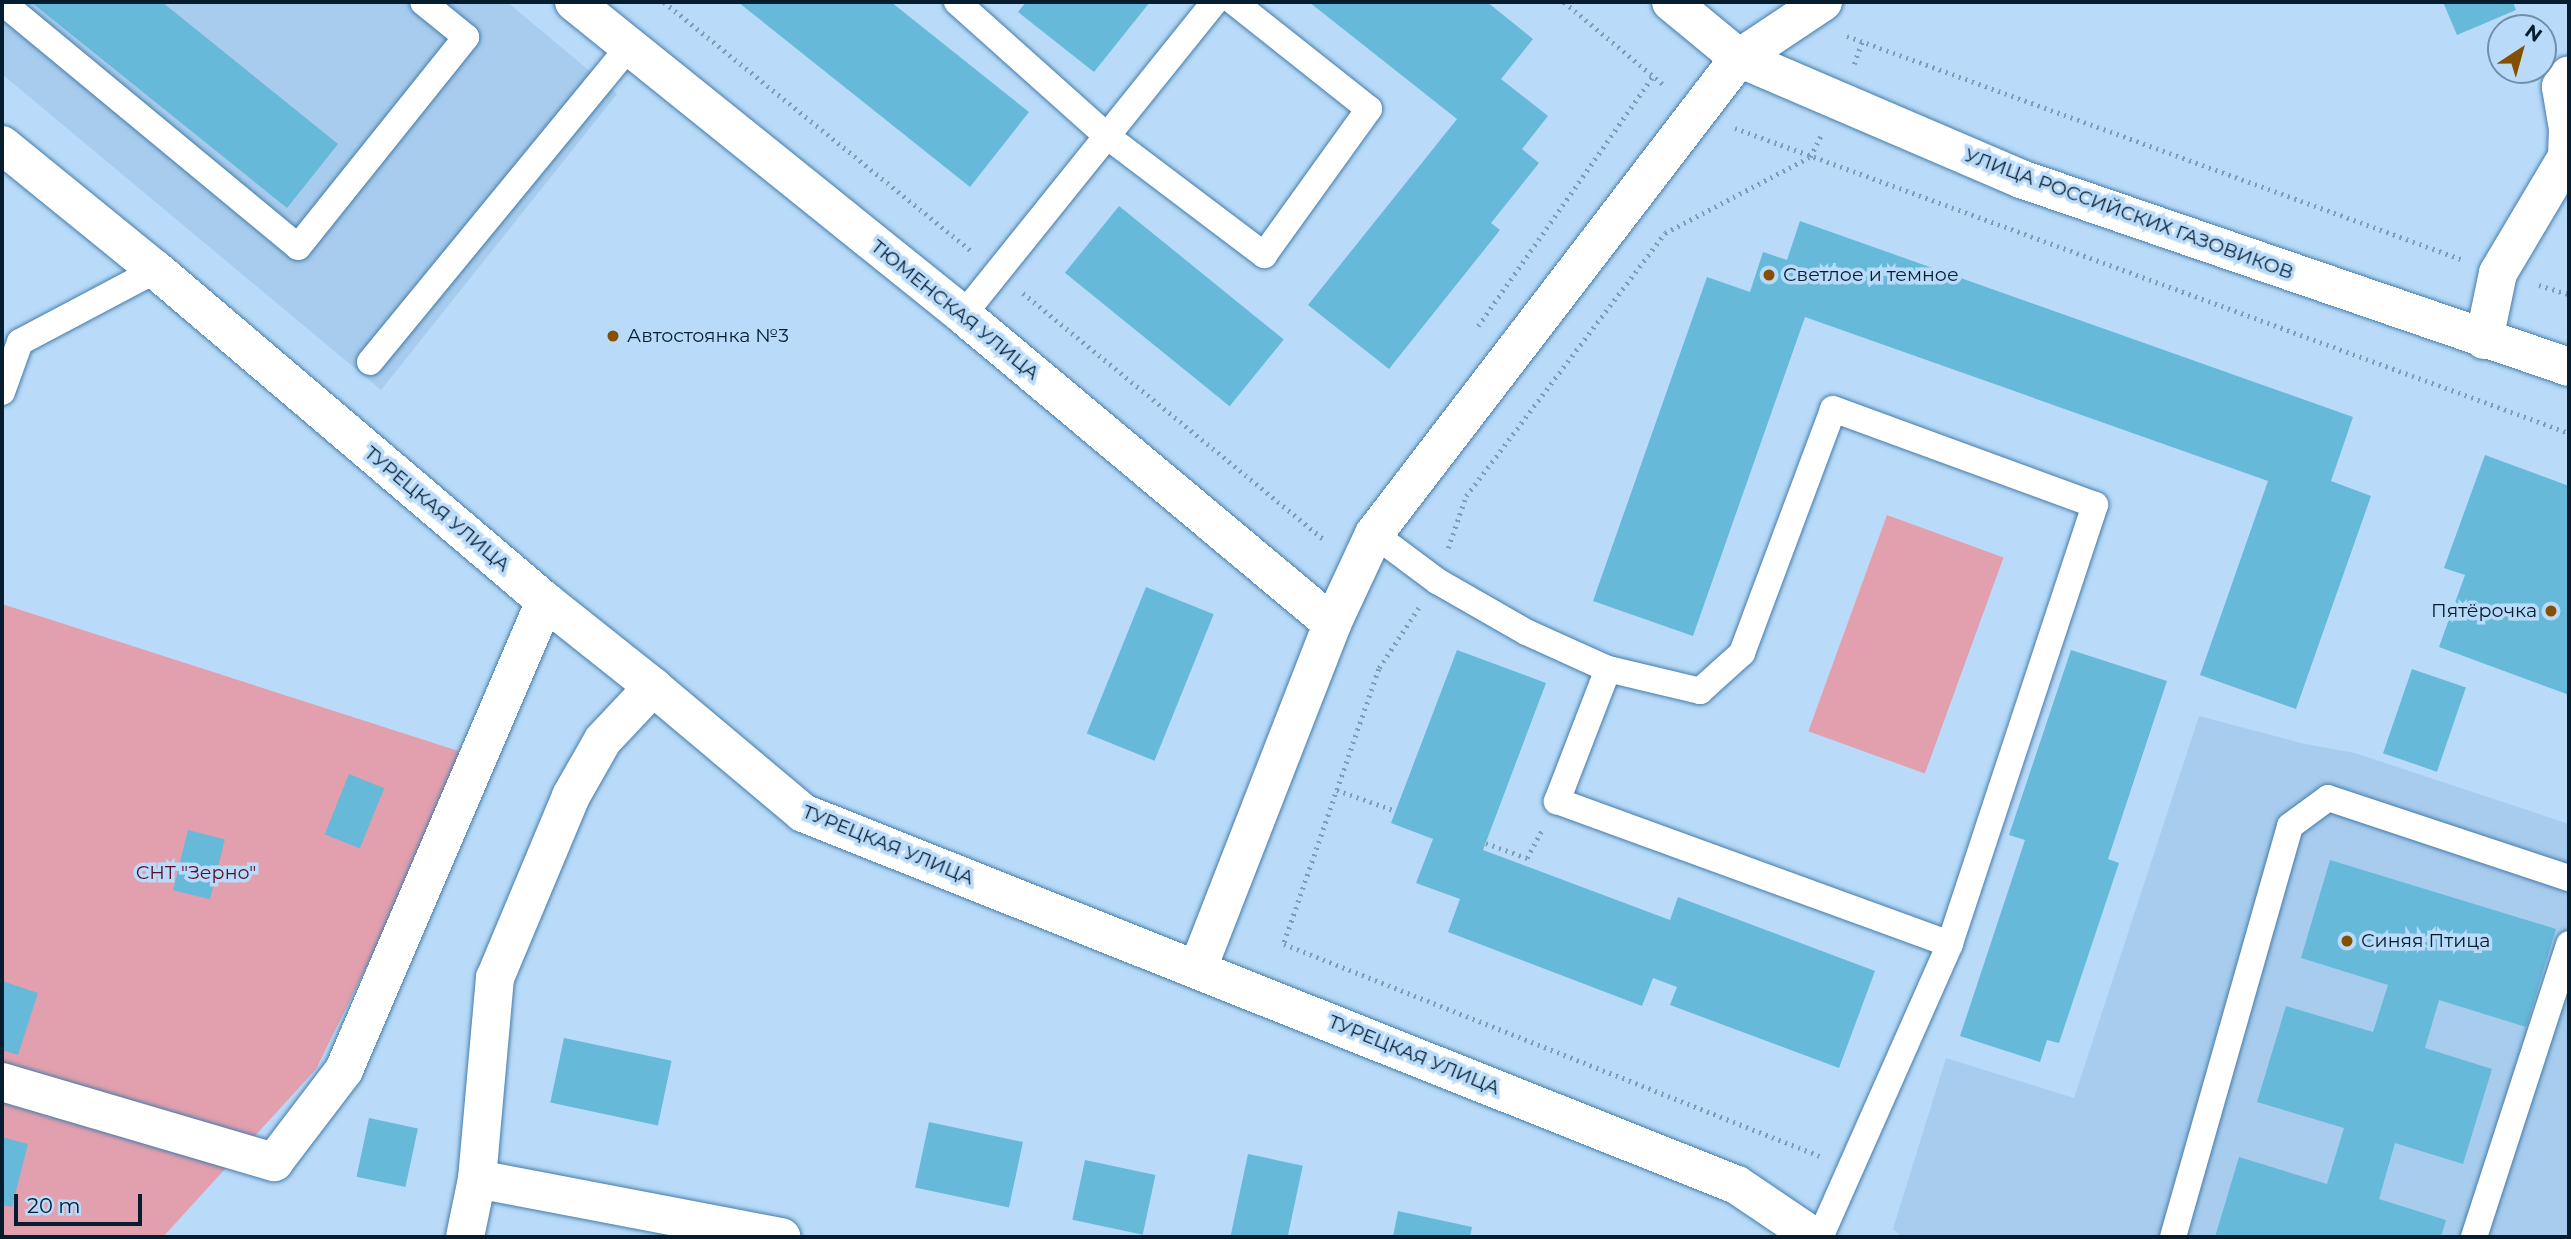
<!DOCTYPE html>
<html>
<head>
<meta charset="utf-8">
<style>
  body { margin:0 }
  #map { position:relative; width:2571px; height:1239px; overflow:hidden; background:#b9dbf9; font-family:Montserrat,sans-serif }
  div>[style] { position:absolute }
  [style*='--x'] { left:calc(var(--x)*1px); top:calc(var(--y)*1px); width:calc(var(--w)*1px); rotate:calc(var(--a)*1deg) }
  .built>* { inset:0; background:#a7cced }
  .green>* { inset:0; background:#e2a0ae; transform-origin:0 0 }
  .building>* { inset:0; background:#67b9d9; transform-origin:0 0 }
  .path>* { height:4.5px; margin-top:-2.25px; transform-origin:0; background:repeating-linear-gradient(90deg,#7f9db8 0 2px,transparent 0 7px) }
  .roads { filter:drop-shadow(0 0 2px #457caa) drop-shadow(0 0 2px #457caa) }
  .service>* { height:26px; margin:-13px; padding:0 13px; transform-origin:13px; border-radius:13px; background:#fff }
  .minor>* { height:38px; margin:-19px; padding:0 19px; transform-origin:19px; border-radius:19px; background:#fff }
  .secondary>* { height:38px; margin:-19px; padding:0 19px; transform-origin:19px; border-radius:19px; background:#fff }
  .dots>* { width:19px; height:19px; translate:-50% -50%; box-sizing:border-box; border:4px solid #b9dbf9; border-radius:50% }
  span { translate:-50% -50%; white-space:nowrap; text-align:center; line-height:1.15; -webkit-text-stroke:7px #b9dbf9; paint-order:stroke }
  .street-label { font-size:19px; color:#061d30 }
  .poi-label { font-size:19px; color:#061d30 }
  .left { translate:0 -50%; text-align:left }
  .right { translate:-100% -50%; text-align:right }
  .park-label { font-size:19px; color:#590f29 }
  .frame { position:absolute; inset:0; border:4px solid #061d30; pointer-events:none }
  .north { position:absolute; left:2487px; top:14px; width:70px; height:70px; box-sizing:border-box; background:#b9dbf9; border:2px solid #718fa9; border-radius:50%; rotate:36deg; font-size:19px; font-weight:700; line-height:28px; text-align:center; color:#061d30 }
  .north::after { content:''; display:block; margin:auto; width:24px; height:32px; background:#864f00; clip-path:polygon(50% 0,100% 100%,50% 72%,0 100%) }
  .scale { position:absolute; left:14px; top:1194px; width:128px; height:32px; box-sizing:border-box; border:4px solid #061d30; border-top:0; padding-left:9px; font-size:21px; line-height:24px; white-space:nowrap; color:#061d30; -webkit-text-stroke:5px #b9dbf9; paint-order:stroke }
</style>
</head>
<body>
<div id="map">
  <div class="built">
    <div style="clip-path:polygon(2px 2px,507px 2px,617px 94px,381px 390px,2px 74px)"></div>
    <div style="clip-path:polygon(2199px 716px,2305px 744px,2355px 753px,2569px 824px,2569px 1237px,1902px 1237px,1893px 1229px,1946px 1058px,2074px 1098px)"></div>
  </div>
  <div class="green">
    <div style="left:1887px;top:515px;width:124px;height:230px;rotate:20deg"></div>
    <div style="clip-path:polygon(2px 604px,471px 755px,316px 1069px,163px 1237px,2px 1237px)"></div>
  </div>
  <div class="building">
    <div style="clip-path:polygon(31px 2px,162px 2px,338px 144px,287px 208px)"></div>
    <div style="clip-path:polygon(738px 2px,891px 2px,1029px 112px,970px 187px)"></div>
    <div style="clip-path:polygon(1026px 2px,1150px 2px,1094px 72px,1018px 12px)"></div>
    <div style="clip-path:polygon(1309px 2px,1487px 2px,1533px 39px,1501px 79px,1548px 116px,1522px 149px,1539px 163px,1491px 223px,1500px 230px,1389px 369px,1308px 305px,1457px 119px)"></div>
    <div style="clip-path:polygon(2443px 2px,2513px 2px,2516px 10px,2457px 35px)"></div>
    <div style="left:1119px;top:206px;width:212px;height:86px;rotate:39deg"></div>
    <div style="clip-path:polygon(1800px 221px,2353px 417px,2331px 481px,2371px 496px,2296px 709px,2200px 675px,2268px 481px,1805px 317px,1693px 636px,1593px 601px,1707px 277px,1750px 292px,1763px 252px,1787px 260px)"></div>
    <div style="clip-path:polygon(2485px 455px,2569px 486px,2569px 695px,2439px 647px,2465px 575px,2444px 568px)"></div>
    <div style="left:1146px;top:587px;width:73px;height:158px;rotate:22deg"></div>
    <div style="clip-path:polygon(1457px 650px,1546px 683px,1483px 850px,1670px 920px,1678px 897px,1875px 971px,1839px 1068px,1670px 1005px,1677px 987px,1653px 978px,1642px 1006px,1448px 932px,1460px 899px,1416px 883px,1433px 839px,1391px 823px)"></div>
    <div style="clip-path:polygon(2071px 650px,2167px 681px,2108px 859px,2119px 863px,2059px 1043px,2047px 1040px,2040px 1062px,1960px 1036px,2025px 840px,2009px 835px)"></div>
    <div style="left:2412px;top:669px;width:57px;height:89px;rotate:19deg"></div>
    <div style="left:349px;top:774px;width:38px;height:65px;rotate:22deg"></div>
    <div style="left:188px;top:830px;width:38px;height:62px;rotate:14deg"></div>
    <div style="clip-path:polygon(2330px 860px,2556px 929px,2526px 1027px,2439px 1000px,2425px 1048px,2492px 1069px,2463px 1164px,2395px 1143px,2379px 1199px,2446px 1220px,2441px 1237px,2215px 1237px,2239px 1157px,2327px 1184px,2344px 1128px,2257px 1102px,2286px 1006px,2373px 1032px,2388px 985px,2301px 958px)"></div>
    <div style="clip-path:polygon(2px 981px,38px 993px,18px 1055px,2px 1050px)"></div>
    <div style="left:564px;top:1038px;width:110px;height:66px;rotate:12deg"></div>
    <div style="left:369px;top:1118px;width:50px;height:60px;rotate:12deg"></div>
    <div style="left:929px;top:1122px;width:96px;height:67px;rotate:12deg"></div>
    <div style="clip-path:polygon(2px 1137px,28px 1144px,12px 1207px,2px 1205px)"></div>
    <div style="left:1248px;top:1154px;width:56px;height:83px;rotate:12deg"></div>
    <div style="left:1085px;top:1160px;width:72px;height:61px;rotate:12deg"></div>
    <div style="clip-path:polygon(1398px 1211px,1472px 1227px,1470px 1237px,1393px 1237px)"></div>
  </div>
  <div class="path">
    <div style="--x:664;--y:2;--w:394;--a:39"></div>
    <div style="--x:1564;--y:2;--w:131;--a:39.7"></div>
    <div style="--x:1847;--y:36;--w:653;--a:19.96"></div>
    <div style="--x:1854;--y:64;--w:23;--a:-70"></div>
    <div style="--x:1735;--y:128;--w:888;--a:20.09"></div>
    <div style="--x:2539;--y:285;--w:31;--a:17"></div>
    <div style="--x:1023;--y:293;--w:390;--a:39.3"></div>
    <div style="--x:1478;--y:326;--w:305;--a:-55"></div>
    <div style="--x:1448;--y:548;--w:55;--a:-70.9"></div>
    <div style="--x:1466;--y:496;--w:330;--a:-52.9"></div>
    <div style="--x:1665;--y:233;--w:164;--a:-27.7"></div>
    <div style="--x:1810;--y:157;--w:25;--a:-63"></div>
    <div style="--x:1419;--y:608;--w:73;--a:123.3"></div>
    <div style="--x:1379;--y:669;--w:291;--a:109.1"></div>
    <div style="--x:1284;--y:944;--w:576;--a:21.58"></div>
    <div style="--x:1337;--y:790;--w:63;--a:19.6"></div>
    <div style="--x:1486;--y:843;--w:44;--a:20.1"></div>
    <div style="--x:1527;--y:858;--w:32;--a:-62"></div>
  </div>
  <div class="roads">
    <div class="service">
      <div style="--x:2;--y:2;--w:384;--a:39.6"></div>
      <div style="--x:298;--y:247;--w:269;--a:-51.3"></div>
      <div style="--x:466;--y:37;--w:55;--a:-140.9"></div>
      <div style="--x:957;--y:2;--w:203;--a:41.8"></div>
      <div style="--x:1108;--y:137;--w:196;--a:37.1"></div>
      <div style="--x:1264;--y:255;--w:180;--a:-54.3"></div>
      <div style="--x:1369;--y:109;--w:172;--a:-141.6"></div>
      <div style="--x:963;--y:315;--w:402;--a:-51.2"></div>
      <div style="--x:370;--y:362;--w:409;--a:-50.6"></div>
      <div style="--x:2;--y:392;--w:53;--a:-70.2"></div>
      <div style="--x:20;--y:342;--w:154;--a:-27.9"></div>
      <div style="--x:1374;--y:534;--w:79;--a:36.7"></div>
      <div style="--x:1437;--y:581;--w:103;--a:29.8"></div>
      <div style="--x:1526;--y:632;--w:90;--a:24.3"></div>
      <div style="--x:1608;--y:669;--w:95;--a:13.4"></div>
      <div style="--x:1700;--y:691;--w:57;--a:-42.1"></div>
      <div style="--x:1742;--y:653;--w:260;--a:-69.5"></div>
      <div style="--x:1833;--y:409;--w:279;--a:20.1"></div>
      <div style="--x:2095;--y:505;--w:462;--a:108.3"></div>
      <div style="--x:1950;--y:944;--w:321;--a:113.9"></div>
      <div style="--x:1608;--y:669;--w:142;--a:111.1"></div>
      <div style="--x:1557;--y:801;--w:418;--a:20"></div>
      <div style="--x:2173;--y:1237;--w:427;--a:-74.1"></div>
      <div style="--x:2290;--y:826;--w:47;--a:-36.4"></div>
      <div style="--x:2328;--y:798;--w:254;--a:18.4"></div>
      <div style="--x:2474;--y:1237;--w:308;--a:-72"></div>
    </div>
    <div class="minor">
      <div style="--x:574;--y:2;--w:499;--a:38.8"></div>
      <div style="--x:963;--y:315;--w:481;--a:39.9"></div>
      <div style="--x:2;--y:145;--w:198;--a:39.1"></div>
      <div style="--x:156;--y:270;--w:511;--a:40.39"></div>
      <div style="--x:545;--y:601;--w:138;--a:38.5"></div>
      <div style="--x:653;--y:687;--w:196;--a:40"></div>
      <div style="--x:803;--y:813;--w:1005;--a:21.72"></div>
      <div style="--x:1737;--y:1185;--w:93;--a:34"></div>
      <div style="--x:2567;--y:157;--w:28;--a:-88"></div>
      <div style="--x:2568;--y:129;--w:43;--a:-99.5"></div>
      <div style="--x:2561;--y:87;--w:14;--a:-56"></div>
      <div style="--x:2484;--y:340;--w:68;--a:-78.2"></div>
      <div style="--x:2498;--y:273;--w:135;--a:-59.3"></div>
      <div style="--x:1198;--y:968;--w:369;--a:-68.7"></div>
      <div style="--x:1332;--y:624;--w:99;--a:-65"></div>
      <div style="--x:1374;--y:534;--w:600;--a:-52.52"></div>
      <div style="--x:1739;--y:58;--w:101;--a:-33.7"></div>
      <div style="--x:2;--y:1082;--w:284;--a:16.4"></div>
      <div style="--x:274;--y:1162;--w:116;--a:-52.7"></div>
      <div style="--x:344;--y:1070;--w:510;--a:-66.8"></div>
      <div style="--x:477;--y:1179;--w:310;--a:10.8"></div>
      <div style="--x:465;--y:1237;--w:59;--a:-78.3"></div>
      <div style="--x:477;--y:1179;--w:202;--a:-84.9"></div>
      <div style="--x:495;--y:978;--w:197;--a:-67.3"></div>
      <div style="--x:571;--y:796;--w:64;--a:-60.3"></div>
      <div style="--x:603;--y:740;--w:73;--a:-46.7"></div>
    </div>
    <div class="secondary">
      <div style="--x:1671;--y:2;--w:88;--a:39.5"></div>
      <div style="--x:1739;--y:58;--w:307;--a:23.2"></div>
      <div style="--x:2021;--y:179;--w:579;--a:18.94"></div>
    </div>
  </div>
  <div class="dots">
    <div style="left:1769px;top:275px;background:#864f00"></div>
    <div style="left:613px;top:336px;background:#864f00"></div>
    <div style="left:2551px;top:611px;background:#864f00"></div>
    <div style="left:2347px;top:941px;background:#864f00"></div>
  </div>
  <div class="street-label">
    <span style="left:2129px;top:214px;rotate:20deg">УЛИЦА РОССИЙСКИХ ГАЗОВИКОВ</span>
    <span style="left:955px;top:310px;rotate:39deg">ТЮМЕНСКАЯ УЛИЦА</span>
    <span style="left:437px;top:509px;rotate:40deg">ТУРЕЦКАЯ УЛИЦА</span>
    <span style="left:888px;top:845px;rotate:22deg">ТУРЕЦКАЯ УЛИЦА</span>
    <span style="left:1414px;top:1055px;rotate:22deg">ТУРЕЦКАЯ УЛИЦА</span>
  </div>
  <div class="poi-label">
    <span class="left" style="left:1783px;top:275px">Светлое и темное</span>
    <span class="left" style="left:627px;top:336px">Автостоянка №3</span>
    <span class="right" style="left:2537px;top:611px">Пятёрочка</span>
    <span class="left" style="left:2361px;top:941px">Синяя Птица</span>
  </div>
  <div class="park-label">
    <span style="left:196px;top:873px">СНТ "Зерно"</span>
  </div>
  <div class="frame"></div>
  <div class="north">N</div>
  <div class="scale">20 m</div>
</div>
</body>
</html>
